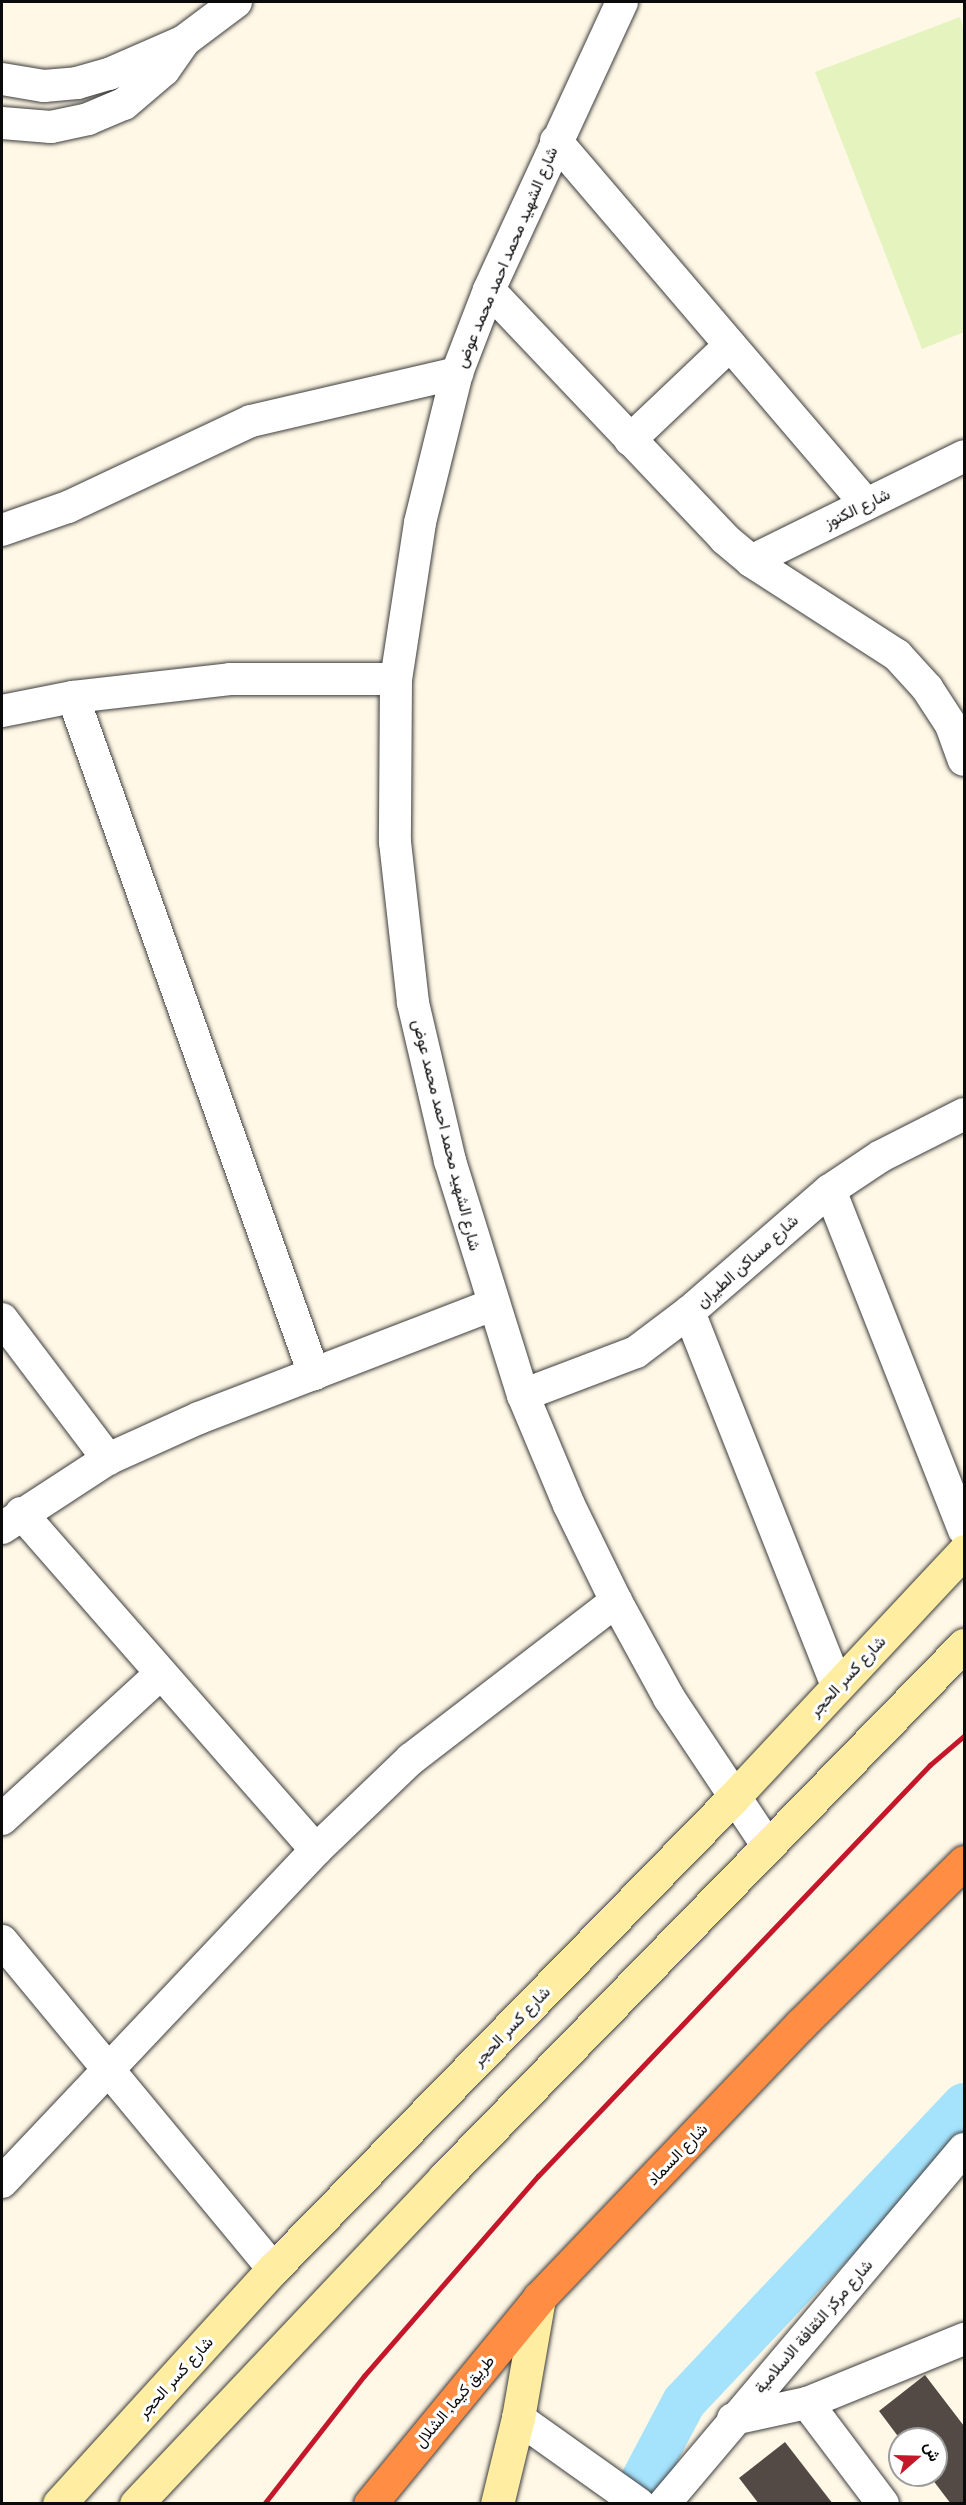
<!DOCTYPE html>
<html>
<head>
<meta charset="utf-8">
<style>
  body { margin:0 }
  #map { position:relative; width:966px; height:2505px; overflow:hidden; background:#fff8e6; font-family:"Playfair Display",Vazirmatn,serif }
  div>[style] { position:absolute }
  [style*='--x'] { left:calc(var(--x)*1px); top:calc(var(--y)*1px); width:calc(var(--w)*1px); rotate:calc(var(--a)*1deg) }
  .pitch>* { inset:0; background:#e5f3bf }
  .canal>* { height:44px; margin:-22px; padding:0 22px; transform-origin:22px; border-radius:22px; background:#a5e2fc }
  .building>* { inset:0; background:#534a45 }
  .roads { filter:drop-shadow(0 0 2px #3d3d3d) drop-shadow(0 0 2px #3d3d3d) }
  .street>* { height:32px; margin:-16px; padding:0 16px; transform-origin:16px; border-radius:16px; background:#fff }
  .secondary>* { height:33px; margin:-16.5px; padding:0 16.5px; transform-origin:16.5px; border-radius:16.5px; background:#ffeea1 }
  .highway>* { height:33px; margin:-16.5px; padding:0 16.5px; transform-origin:16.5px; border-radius:16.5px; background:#ff8d44 }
  .rail>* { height:4.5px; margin:-2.25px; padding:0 2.25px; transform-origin:2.25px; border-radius:2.25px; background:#c5162a }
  span { translate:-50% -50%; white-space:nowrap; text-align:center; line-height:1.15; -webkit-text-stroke:6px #fff; paint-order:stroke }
  .street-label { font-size:16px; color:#0a0a0a }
  .frame { position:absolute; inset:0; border:3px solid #0a0a0a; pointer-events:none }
  .north { position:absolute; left:888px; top:2427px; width:60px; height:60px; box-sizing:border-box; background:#fff; border:2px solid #9d9d9d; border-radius:50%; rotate:70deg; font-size:16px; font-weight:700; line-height:24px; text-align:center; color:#0a0a0a }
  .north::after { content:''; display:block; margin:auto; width:21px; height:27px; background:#c5162a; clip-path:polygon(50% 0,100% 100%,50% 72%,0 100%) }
</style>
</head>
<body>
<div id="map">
  <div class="pitch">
    <div style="clip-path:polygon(960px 17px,964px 30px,964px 332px,922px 349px,815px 72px)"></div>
  </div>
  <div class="canal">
    <div style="--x:630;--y:2504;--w:115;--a:-62.1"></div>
    <div style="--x:684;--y:2402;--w:408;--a:-46.7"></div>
  </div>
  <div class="building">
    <div style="clip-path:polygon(925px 2375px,964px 2426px,964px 2504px,951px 2504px,929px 2475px,936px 2475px,936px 2439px,900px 2439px,879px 2411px)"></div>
    <div style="clip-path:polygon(785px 2442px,833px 2504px,759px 2504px,739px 2478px)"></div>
  </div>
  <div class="roads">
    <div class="street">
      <div style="--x:622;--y:2;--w:317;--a:114.8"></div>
      <div style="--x:489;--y:290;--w:89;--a:111.1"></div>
      <div style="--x:457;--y:373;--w:154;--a:103.9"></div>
      <div style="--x:420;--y:523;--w:158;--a:98.7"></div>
      <div style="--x:396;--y:679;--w:163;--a:90.4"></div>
      <div style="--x:395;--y:842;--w:162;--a:83.6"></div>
      <div style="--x:413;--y:1003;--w:162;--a:76.8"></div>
      <div style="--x:450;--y:1161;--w:245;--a:72.7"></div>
      <div style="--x:523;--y:1395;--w:119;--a:67.3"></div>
      <div style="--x:569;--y:1505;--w:107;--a:63.9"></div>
      <div style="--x:616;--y:1601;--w:111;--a:61.3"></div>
      <div style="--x:669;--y:1698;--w:177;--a:56.3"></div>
      <div style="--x:2;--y:79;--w:43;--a:9.5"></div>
      <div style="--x:44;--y:86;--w:33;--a:-5"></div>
      <div style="--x:77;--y:83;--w:33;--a:-16"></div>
      <div style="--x:109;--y:74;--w:82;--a:-23.7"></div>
      <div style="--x:184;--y:41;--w:65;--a:-36.9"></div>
      <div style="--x:2;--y:123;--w:49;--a:4.7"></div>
      <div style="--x:51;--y:127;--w:38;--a:-12"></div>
      <div style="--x:88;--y:119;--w:39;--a:-23"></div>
      <div style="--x:124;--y:104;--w:52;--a:-40.4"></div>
      <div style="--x:164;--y:70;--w:35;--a:-55"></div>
      <div style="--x:556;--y:141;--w:477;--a:49.5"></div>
      <div style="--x:489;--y:290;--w:343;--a:46.5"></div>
      <div style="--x:725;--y:539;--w:34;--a:40"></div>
      <div style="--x:751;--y:561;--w:174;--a:32.8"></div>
      <div style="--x:897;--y:655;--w:45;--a:47.7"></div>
      <div style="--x:927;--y:688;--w:44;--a:57"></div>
      <div style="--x:951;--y:725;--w:37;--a:70"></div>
      <div style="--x:630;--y:440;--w:138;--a:-43.5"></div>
      <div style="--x:2;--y:530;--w:70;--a:-19.2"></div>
      <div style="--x:68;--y:507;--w:202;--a:-25.2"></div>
      <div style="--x:251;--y:421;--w:212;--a:-13.1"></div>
      <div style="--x:751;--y:561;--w:237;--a:-26.2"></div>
      <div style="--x:73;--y:697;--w:719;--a:70.41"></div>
      <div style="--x:2;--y:711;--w:72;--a:-11.2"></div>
      <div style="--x:73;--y:697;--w:158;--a:-6.5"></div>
      <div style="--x:230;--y:679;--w:166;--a:0"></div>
      <div style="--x:830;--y:1190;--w:365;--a:68.5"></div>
      <div style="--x:689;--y:1312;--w:402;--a:68.4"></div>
      <div style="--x:2;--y:1319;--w:176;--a:52.9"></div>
      <div style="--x:523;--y:1395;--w:121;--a:-20.8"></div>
      <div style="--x:636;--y:1352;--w:66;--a:-37"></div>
      <div style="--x:689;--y:1312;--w:186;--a:-40.9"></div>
      <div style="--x:830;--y:1190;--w:61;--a:-33.7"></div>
      <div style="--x:881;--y:1156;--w:93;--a:-26.8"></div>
      <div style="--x:21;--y:1513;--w:448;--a:48.8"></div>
      <div style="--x:2;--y:1528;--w:126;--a:-33.1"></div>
      <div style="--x:108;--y:1459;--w:100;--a:-24.3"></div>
      <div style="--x:199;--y:1418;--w:314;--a:-21.1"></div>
      <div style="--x:2;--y:1819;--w:213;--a:-42.5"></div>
      <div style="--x:2;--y:1941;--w:425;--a:50.4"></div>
      <div style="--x:2;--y:2182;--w:457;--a:-46.6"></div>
      <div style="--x:316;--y:1850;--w:132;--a:-43.8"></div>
      <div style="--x:411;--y:1759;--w:259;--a:-37.6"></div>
      <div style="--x:807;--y:2403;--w:126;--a:53"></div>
      <div style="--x:518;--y:2418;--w:148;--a:35.4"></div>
      <div style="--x:733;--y:2419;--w:76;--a:-12.2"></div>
      <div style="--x:807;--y:2403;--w:170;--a:-22.2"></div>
      <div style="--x:664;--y:2504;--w:465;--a:-49.8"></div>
    </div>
    <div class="secondary">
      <div style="--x:59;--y:2504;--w:318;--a:-47.7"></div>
      <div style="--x:273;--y:2269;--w:658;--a:-45.68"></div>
      <div style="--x:733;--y:1798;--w:338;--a:-46.9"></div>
      <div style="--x:136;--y:2504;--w:448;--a:-46.6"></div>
      <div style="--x:444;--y:2178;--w:745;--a:-45.71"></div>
      <div style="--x:497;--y:2504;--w:89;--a:-76.3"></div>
      <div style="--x:518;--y:2418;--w:122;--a:-80.1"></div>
    </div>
    <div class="highway">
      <div style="--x:370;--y:2504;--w:266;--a:-50.6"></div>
      <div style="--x:539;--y:2298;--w:379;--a:-46.3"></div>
      <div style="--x:801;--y:2024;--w:230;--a:-44.8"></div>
    </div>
  </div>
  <div class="rail">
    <div style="--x:264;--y:2504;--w:162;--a:-52"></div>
    <div style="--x:364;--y:2376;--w:265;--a:-49"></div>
    <div style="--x:538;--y:2176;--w:568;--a:-46.36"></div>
    <div style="--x:930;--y:1765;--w:45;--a:-40.5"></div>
  </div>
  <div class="street-label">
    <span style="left:506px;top:257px;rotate:-67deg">شارع الشهيد محمد احمد محمد عوض</span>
    <span style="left:857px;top:508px;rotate:-26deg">شارع الكنوز</span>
    <span style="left:447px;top:1135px;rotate:76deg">شارع الشهيد محمد احمد محمد عوض</span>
    <span style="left:747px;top:1261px;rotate:-42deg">شارع مساكن الطيران</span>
    <span style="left:847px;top:1676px;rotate:-47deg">شارع كسر الحجر</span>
    <span style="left:511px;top:2026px;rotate:-46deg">شارع كسر الحجر</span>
    <span style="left:677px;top:2154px;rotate:-46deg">شارع السماد</span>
    <span style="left:813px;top:2326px;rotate:-49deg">شارع مركز الثقافة الاسلامية</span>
    <span style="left:175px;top:2377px;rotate:-48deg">شارع كسر الحجر</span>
    <span style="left:454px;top:2401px;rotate:-50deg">طريق كيما, الشلال</span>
  </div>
  <div class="frame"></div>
  <div class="north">ش</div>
</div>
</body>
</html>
